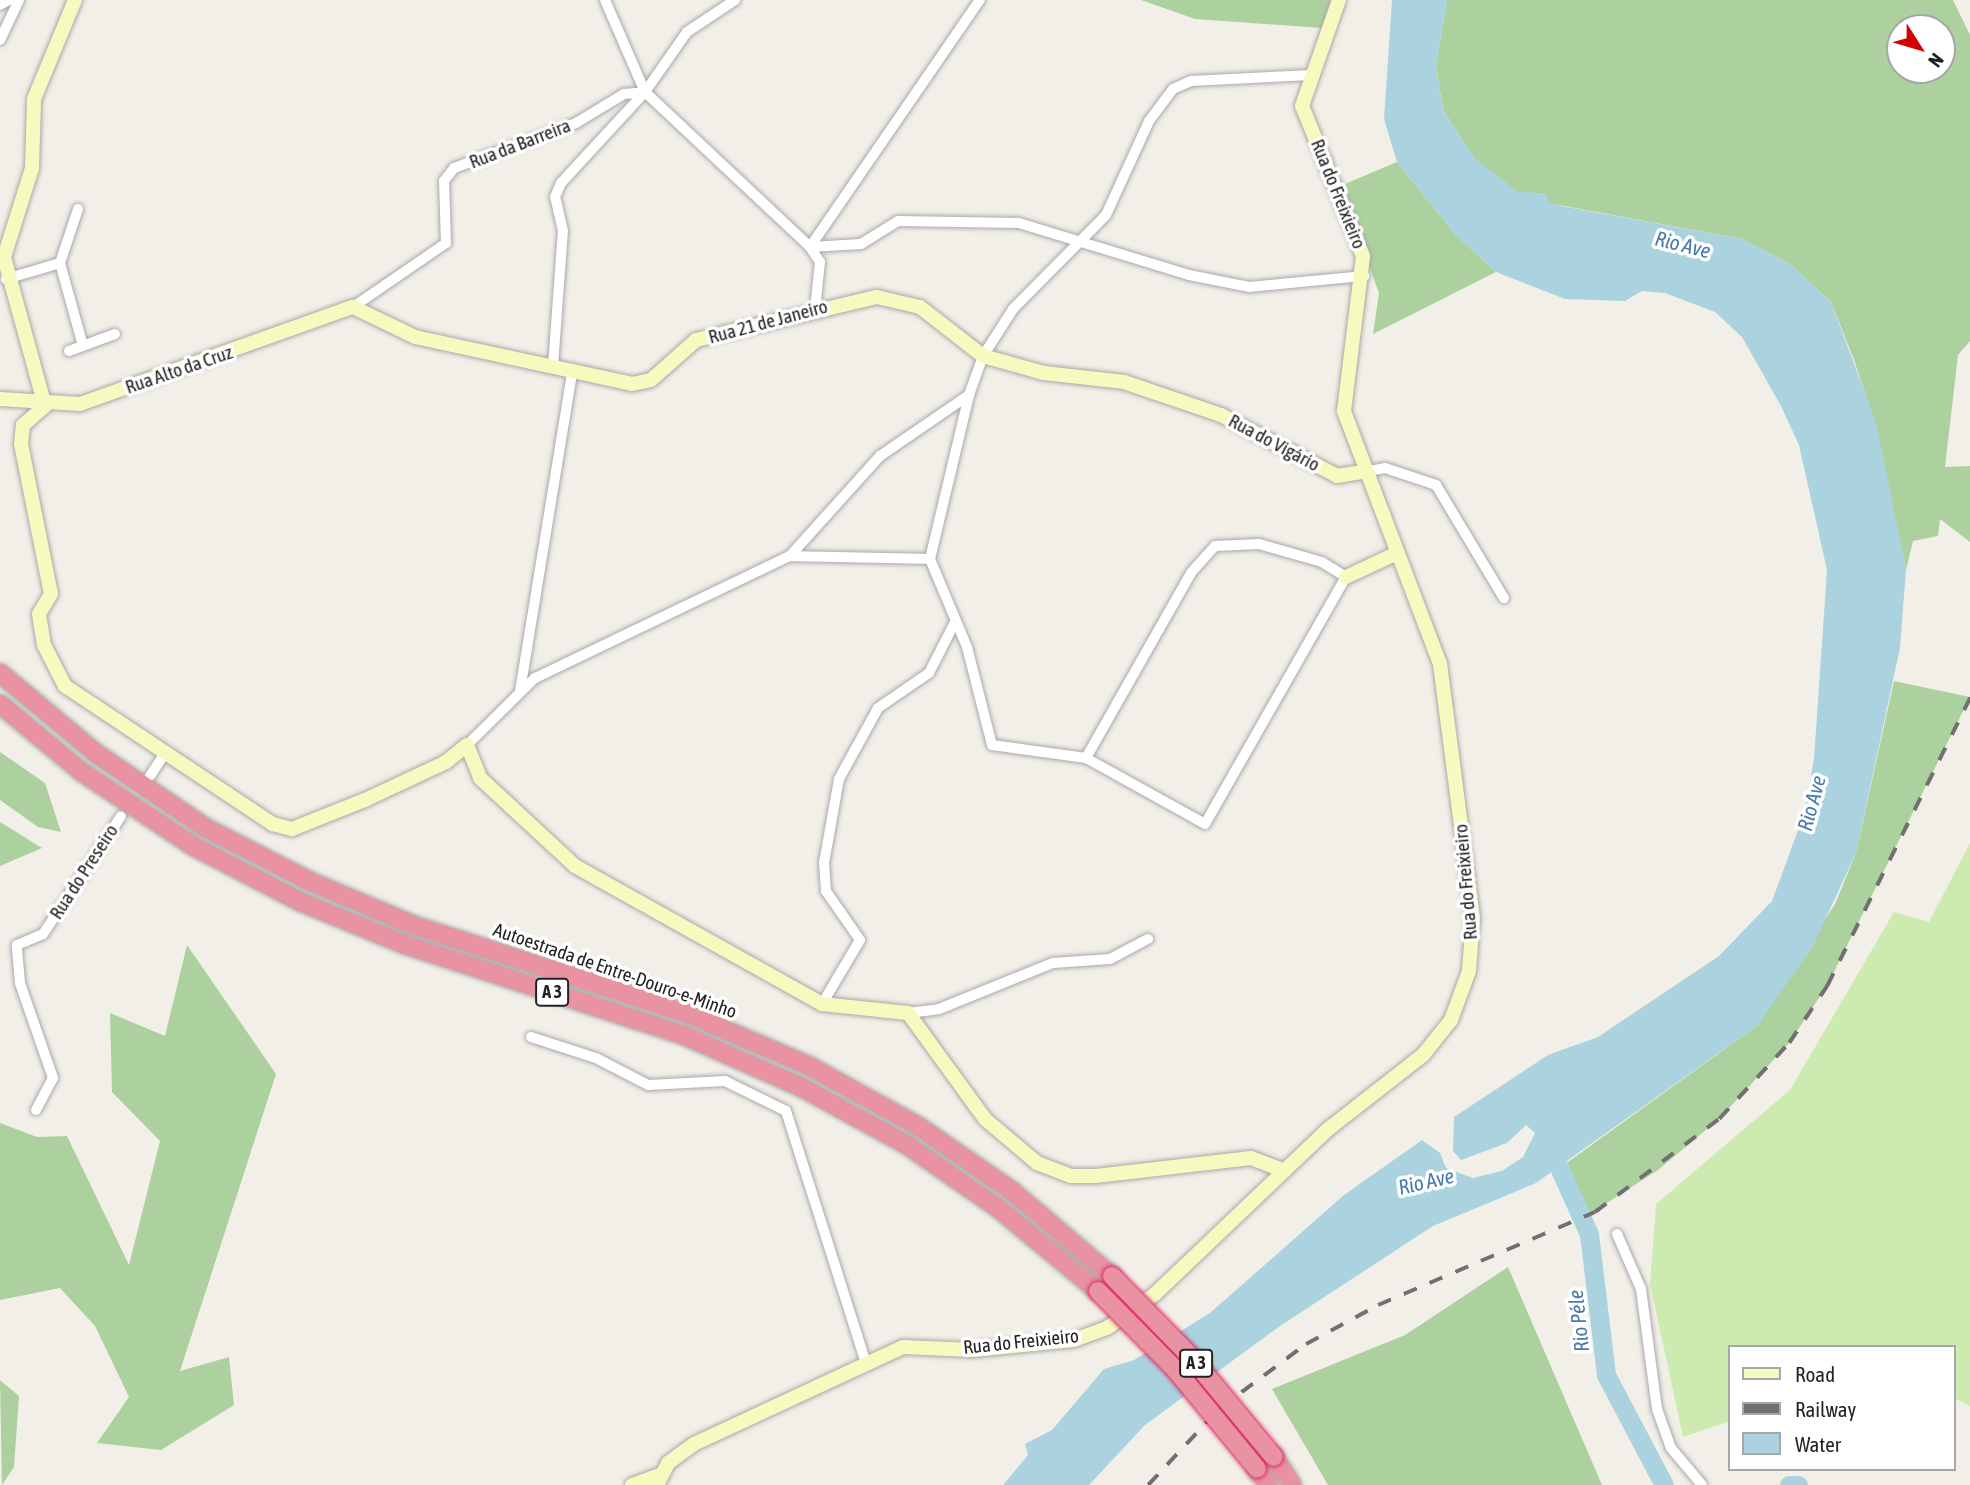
<!DOCTYPE html>
<html>
<head>
<meta charset="utf-8">
<style>
  body { margin:0 }
  #map { position:relative; width:1970px; height:1485px; overflow:hidden; background:#f2efe9; font-family:"Asap Condensed",sans-serif }
  div>[style] { position:absolute }
  [style*='--x'] { left:calc(var(--x)*1px); top:calc(var(--y)*1px); width:calc(var(--w)*1px); rotate:calc(var(--a)*1deg) }
  .grass>* { inset:0; background:#cdebb0 }
  .forest>* { inset:0; background:#add19e }
  .water>* { inset:0; background:#aad3df }
  .river>* { height:19px; margin:-9.5px; padding:0 9.5px; transform-origin:9.5px; border-radius:9.5px; background:#aad3df }
  .roads { filter:drop-shadow(0 0 2px #a9a9a9) drop-shadow(0 0 2px #a9a9a9) }
  .street>* { height:10px; margin:-5px; padding:0 5px; transform-origin:5px; border-radius:5px; background:#fff }
  .secondary>* { height:14px; margin:-7px; padding:0 7px; transform-origin:7px; border-radius:7px; background:#f7fabf }
  .highway>* { height:18px; margin:-9px; padding:0 9px; transform-origin:9px; border-radius:9px; background:#e892a2 }
  .rail>* { height:3.5px; margin-top:-1.75px; transform-origin:0; background:repeating-linear-gradient(90deg,#707070 0 14px,transparent 0 28px) }
  .bridges { filter:drop-shadow(0 0 2px #dc2a67) drop-shadow(0 0 2px #dc2a67) }
  .highway-bridge>* { height:18px; margin:-9px; padding:0 9px; transform-origin:9px; border-radius:9px; background:#e892a2 }
  span { translate:-50% -50%; white-space:nowrap; text-align:center; line-height:1.15; -webkit-text-stroke:7px #fff; paint-order:stroke }
  .shield-label span { padding:2px 5px; background:#fff; border:2px solid; border-radius:5px; -webkit-text-stroke-width:0 }
  .shield-label { font-size:18px; color:#222; font-weight:700 }
  .street-label { font-size:19px; color:#222 }
  .water-label { font-size:21px; color:#4a7aab; font-style:italic }
  .legend { position:absolute; left:1728px; top:1345px; width:228px; height:126px; box-sizing:border-box; background:#fff; border:2px solid #a7a7a7; margin:0; padding:9px 12px; list-style:none; font-size:21px; color:#222 }
  .legend li { display:flex; align-items:center; gap:14px; height:35px }
  .legend b { width:35px; border:2px solid #a7a7a7 }
  .north { position:absolute; left:1886px; top:14px; width:70px; height:70px; box-sizing:border-box; background:#fff; border:2px solid #a7a7a7; border-radius:50%; rotate:127deg; font-size:19px; font-weight:700; line-height:28px; text-align:center; color:#222 }
  .north::after { content:''; display:block; margin:auto; width:24px; height:32px; background:#d40000; clip-path:polygon(50% 0,100% 100%,50% 72%,0 100%) }
</style>
</head>
<body>
<div id="map">
  <div class="grass">
    <div style="clip-path:polygon(1970px 843px,1970px 1406px,1954px 1398px,1954px 1347px,1730px 1347px,1730px 1421px,1683px 1437px,1650px 1284px,1656px 1204px,1790px 1090px,1894px 912px,1929px 922px)"></div>
  </div>
  <div class="forest">
    <div style="clip-path:polygon(1141px 0,1332px 0,1322px 28px,1195px 19px)"></div>
    <div style="clip-path:polygon(evenodd,1447px 0,1953px 0,1970px 35px,1970px 341px,1958px 355px,1945px 467px,1970px 466px,1970px 542px,1940px 519px,1938px 536px,1913px 541px,1906px 570px,1875px 422px,1854px 360px,1831px 302px,1790px 264px,1742px 239px,1548px 203px,1546px 194px,1517px 192px,1475px 159px,1443px 110px,1436px 67px,1447px 0,1900px 28px,1942px 28px,1942px 70px,1900px 70px,1900px 28px)"></div>
    <div style="clip-path:polygon(1397px 162px,1455px 234px,1496px 272px,1373px 334px,1379px 293px,1340px 186px)"></div>
    <div style="clip-path:polygon(1894px 681px,1970px 697px,1827px 986px,1789px 1043px,1719px 1119px,1658px 1170px,1579px 1221px,1561px 1167px,1758px 1025px,1835px 904px,1856px 853px)"></div>
    <div style="clip-path:polygon(0 752px,45px 783px,61px 832px,38px 827px,0 800px)"></div>
    <div style="clip-path:polygon(0 822px,42px 848px,0 866px)"></div>
    <div style="clip-path:polygon(187px 945px,276px 1074px,180px 1371px,229px 1357px,234px 1405px,161px 1450px,97px 1443px,129px 1397px,95px 1326px,60px 1288px,0 1300px,0 1123px,37px 1137px,67px 1136px,129px 1265px,160px 1141px,112px 1092px,110px 1013px,165px 1036px)"></div>
    <div style="clip-path:polygon(1508px 1267px,1602px 1485px,1328px 1485px,1272px 1389px,1405px 1335px)"></div>
    <div style="clip-path:polygon(0 1380px,19px 1396px,14px 1467px,2px 1485px)"></div>
  </div>
  <div class="water">
    <div style="clip-path:polygon(1392px 0,1447px 0,1436px 67px,1443px 110px,1475px 159px,1517px 191px,1546px 194px,1549px 203px,1567px 207px,1742px 239px,1790px 264px,1831px 302px,1876px 422px,1906px 570px,1900px 648px,1856px 853px,1813px 946px,1758px 1025px,1536px 1183px,1433px 1226px,1280px 1326px,1145px 1425px,1089px 1485px,1003px 1485px,1028px 1455px,1025px 1444px,1052px 1430px,1104px 1369px,1134px 1360px,1210px 1313px,1344px 1195px,1422px 1140px,1440px 1153px,1446px 1168px,1473px 1178px,1502px 1171px,1523px 1157px,1535px 1133px,1526px 1125px,1507px 1143px,1461px 1160px,1453px 1151px,1454px 1117px,1548px 1055px,1598px 1037px,1719px 956px,1772px 901px,1804px 814px,1814px 759px,1827px 570px,1799px 445px,1781px 406px,1742px 337px,1715px 312px,1665px 293px,1642px 291px,1625px 301px,1565px 299px,1496px 272px,1455px 234px,1397px 162px,1384px 119px)"></div>
  </div>
  <div class="river">
    <div style="--x:1550;--y:1147;--w:95;--a:65.9"></div>
    <div style="--x:1589;--y:1234;--w:142;--a:83.1"></div>
    <div style="--x:1606;--y:1375;--w:124;--a:62.2"></div>
    <div style="--x:1789;--y:1485;--w:9;--a:0"></div>
  </div>
  <div class="roads">
    <div class="street">
      <div style="--x:605;--y:0;--w:100;--a:66.5"></div>
      <div style="--x:645;--y:92;--w:226;--a:43.2"></div>
      <div style="--x:810;--y:247;--w:51;--a:-3.4"></div>
      <div style="--x:861;--y:244;--w:44;--a:-31.9"></div>
      <div style="--x:898;--y:221;--w:121;--a:0.9"></div>
      <div style="--x:1019;--y:223;--w:178;--a:17"></div>
      <div style="--x:1189;--y:275;--w:61;--a:11.3"></div>
      <div style="--x:1249;--y:287;--w:116;--a:-5.5"></div>
      <div style="--x:0;--y:5;--w:10;--a:-29"></div>
      <div style="--x:0;--y:40;--w:44;--a:-64.6"></div>
      <div style="--x:78;--y:209;--w:57;--a:108.4"></div>
      <div style="--x:60;--y:263;--w:86;--a:74.5"></div>
      <div style="--x:6;--y:279;--w:56;--a:-16.5"></div>
      <div style="--x:353;--y:307;--w:113;--a:-34.5"></div>
      <div style="--x:446;--y:243;--w:62;--a:-91.8"></div>
      <div style="--x:444;--y:181;--w:16;--a:-52"></div>
      <div style="--x:454;--y:168;--w:130;--a:-20.2"></div>
      <div style="--x:576;--y:123;--w:56;--a:-31.1"></div>
      <div style="--x:624;--y:94;--w:21;--a:-5"></div>
      <div style="--x:815;--y:310;--w:48;--a:-84.1"></div>
      <div style="--x:820;--y:262;--w:18;--a:-124"></div>
      <div style="--x:810;--y:247;--w:300;--a:-55.5"></div>
      <div style="--x:69;--y:351;--w:49;--a:-20.3"></div>
      <div style="--x:553;--y:366;--w:135;--a:-85.8"></div>
      <div style="--x:563;--y:231;--w:35;--a:-103"></div>
      <div style="--x:555;--y:197;--w:15;--a:-67"></div>
      <div style="--x:561;--y:183;--w:124;--a:-47.3"></div>
      <div style="--x:645;--y:92;--w:73;--a:-55"></div>
      <div style="--x:687;--y:32;--w:58;--a:-33.7"></div>
      <div style="--x:1363;--y:472;--w:22;--a:-10"></div>
      <div style="--x:1385;--y:468;--w:54;--a:18.4"></div>
      <div style="--x:1436;--y:485;--w:132;--a:59"></div>
      <div style="--x:790;--y:556;--w:140;--a:1.2"></div>
      <div style="--x:930;--y:559;--w:169;--a:-76.6"></div>
      <div style="--x:930;--y:559;--w:95;--a:67.2"></div>
      <div style="--x:967;--y:647;--w:101;--a:75.7"></div>
      <div style="--x:992;--y:745;--w:95;--a:7.9"></div>
      <div style="--x:1086;--y:758;--w:136;--a:29"></div>
      <div style="--x:1205;--y:824;--w:284;--a:-60.3"></div>
      <div style="--x:1346;--y:577;--w:28;--a:-148"></div>
      <div style="--x:1322;--y:562;--w:66;--a:-164.1"></div>
      <div style="--x:1259;--y:544;--w:44;--a:177.4"></div>
      <div style="--x:1215;--y:546;--w:36;--a:132"></div>
      <div style="--x:1191;--y:573;--w:213;--a:119.6"></div>
      <div style="--x:520;--y:691;--w:326;--a:-80.7"></div>
      <div style="--x:467;--y:745;--w:95;--a:-44.6"></div>
      <div style="--x:535;--y:678;--w:283;--a:-25.6"></div>
      <div style="--x:790;--y:556;--w:135;--a:-48"></div>
      <div style="--x:880;--y:456;--w:108;--a:-34.4"></div>
      <div style="--x:969;--y:395;--w:41;--a:-70.3"></div>
      <div style="--x:983;--y:356;--w:56;--a:-57.4"></div>
      <div style="--x:1013;--y:309;--w:132;--a:-45.3"></div>
      <div style="--x:1106;--y:215;--w:103;--a:-65.4"></div>
      <div style="--x:1149;--y:121;--w:40;--a:-53"></div>
      <div style="--x:1173;--y:89;--w:20;--a:-24"></div>
      <div style="--x:1191;--y:81;--w:119;--a:-2.9"></div>
      <div style="--x:150;--y:776;--w:27;--a:-57"></div>
      <div style="--x:822;--y:1004;--w:74;--a:-59.3"></div>
      <div style="--x:860;--y:940;--w:60;--a:-124.8"></div>
      <div style="--x:826;--y:891;--w:28;--a:-94"></div>
      <div style="--x:824;--y:863;--w:85;--a:-79.9"></div>
      <div style="--x:839;--y:779;--w:81;--a:-61.2"></div>
      <div style="--x:878;--y:708;--w:62;--a:-34.5"></div>
      <div style="--x:929;--y:673;--w:55;--a:-63"></div>
      <div style="--x:908;--y:1013;--w:31;--a:-7"></div>
      <div style="--x:939;--y:1009;--w:123;--a:-22"></div>
      <div style="--x:1053;--y:963;--w:57;--a:-4"></div>
      <div style="--x:1110;--y:959;--w:43;--a:-27.8"></div>
      <div style="--x:531;--y:1037;--w:68;--a:17.9"></div>
      <div style="--x:596;--y:1058;--w:59;--a:27.4"></div>
      <div style="--x:648;--y:1085;--w:77;--a:-3"></div>
      <div style="--x:725;--y:1081;--w:68;--a:26.2"></div>
      <div style="--x:786;--y:1111;--w:264;--a:72.4"></div>
      <div style="--x:36;--y:1110;--w:36;--a:-62"></div>
      <div style="--x:53;--y:1078;--w:101;--a:-109.2"></div>
      <div style="--x:20;--y:983;--w:38;--a:-95"></div>
      <div style="--x:17;--y:945;--w:28;--a:-23"></div>
      <div style="--x:43;--y:934;--w:141;--a:-56.5"></div>
      <div style="--x:1617;--y:1234;--w:60;--a:66.4"></div>
      <div style="--x:1641;--y:1289;--w:121;--a:82.4"></div>
      <div style="--x:1657;--y:1409;--w:41;--a:70.3"></div>
      <div style="--x:1671;--y:1448;--w:48;--a:50"></div>
    </div>
    <div class="secondary">
      <div style="--x:0;--y:399;--w:80;--a:3.6"></div>
      <div style="--x:80;--y:404;--w:290;--a:-19.6"></div>
      <div style="--x:353;--y:307;--w:69;--a:25.8"></div>
      <div style="--x:415;--y:337;--w:222;--a:12.2"></div>
      <div style="--x:632;--y:384;--w:19;--a:-12"></div>
      <div style="--x:651;--y:380;--w:60;--a:-41.6"></div>
      <div style="--x:696;--y:340;--w:186;--a:-13.4"></div>
      <div style="--x:877;--y:297;--w:44;--a:13.1"></div>
      <div style="--x:920;--y:307;--w:80;--a:37.9"></div>
      <div style="--x:983;--y:356;--w:63;--a:15.6"></div>
      <div style="--x:1044;--y:373;--w:81;--a:6.4"></div>
      <div style="--x:1124;--y:382;--w:102;--a:18.8"></div>
      <div style="--x:1221;--y:415;--w:131;--a:27.7"></div>
      <div style="--x:1337;--y:476;--w:26;--a:-9"></div>
      <div style="--x:45;--y:406;--w:29;--a:139"></div>
      <div style="--x:23;--y:425;--w:19;--a:96"></div>
      <div style="--x:21;--y:444;--w:153;--a:78.7"></div>
      <div style="--x:51;--y:594;--w:23;--a:121"></div>
      <div style="--x:39;--y:614;--w:31;--a:81"></div>
      <div style="--x:44;--y:645;--w:46;--a:62.9"></div>
      <div style="--x:65;--y:686;--w:250;--a:33.6"></div>
      <div style="--x:273;--y:824;--w:20;--a:15"></div>
      <div style="--x:292;--y:829;--w:79;--a:-21.7"></div>
      <div style="--x:365;--y:800;--w:89;--a:-25.1"></div>
      <div style="--x:446;--y:762;--w:27;--a:-39"></div>
      <div style="--x:467;--y:745;--w:35;--a:68"></div>
      <div style="--x:480;--y:778;--w:129;--a:42.8"></div>
      <div style="--x:575;--y:866;--w:283;--a:29.2"></div>
      <div style="--x:822;--y:1004;--w:86;--a:6"></div>
      <div style="--x:908;--y:1013;--w:131;--a:54"></div>
      <div style="--x:985;--y:1119;--w:68;--a:40.2"></div>
      <div style="--x:1037;--y:1163;--w:36;--a:21"></div>
      <div style="--x:1071;--y:1176;--w:25;--a:0"></div>
      <div style="--x:1096;--y:1176;--w:156;--a:-6.6"></div>
      <div style="--x:1251;--y:1158;--w:36;--a:21"></div>
      <div style="--x:45;--y:406;--w:155;--a:-105.4"></div>
      <div style="--x:4;--y:257;--w:93;--a:-72.5"></div>
      <div style="--x:32;--y:168;--w:69;--a:-88.3"></div>
      <div style="--x:34;--y:99;--w:107;--a:-67.5"></div>
      <div style="--x:1346;--y:577;--w:54;--a:-25.1"></div>
      <div style="--x:632;--y:1485;--w:30;--a:-20"></div>
      <div style="--x:657;--y:1485;--w:25;--a:-63"></div>
      <div style="--x:668;--y:1463;--w:32;--a:-36"></div>
      <div style="--x:694;--y:1444;--w:230;--a:-24.9"></div>
      <div style="--x:903;--y:1347;--w:70;--a:2.5"></div>
      <div style="--x:973;--y:1350;--w:101;--a:-5.7"></div>
      <div style="--x:1074;--y:1340;--w:35;--a:-20"></div>
      <div style="--x:1107;--y:1328;--w:59;--a:-35.3"></div>
      <div style="--x:1155;--y:1294;--w:238;--a:-43.6"></div>
      <div style="--x:1327;--y:1130;--w:122;--a:-38"></div>
      <div style="--x:1423;--y:1055;--w:45;--a:-51.3"></div>
      <div style="--x:1451;--y:1020;--w:52;--a:-69.8"></div>
      <div style="--x:1469;--y:971;--w:53;--a:-85.7"></div>
      <div style="--x:1473;--y:918;--w:256;--a:-97.4"></div>
      <div style="--x:1440;--y:664;--w:271;--a:-110.8"></div>
      <div style="--x:1344;--y:411;--w:156;--a:-83"></div>
      <div style="--x:1363;--y:256;--w:162;--a:-112.1"></div>
      <div style="--x:1302;--y:106;--w:112;--a:-70.8"></div>
    </div>
    <div class="highway">
      <div style="--x:0;--y:673;--w:126;--a:39.9"></div>
      <div style="--x:97;--y:754;--w:132;--a:34.2"></div>
      <div style="--x:206;--y:828;--w:116;--a:27.2"></div>
      <div style="--x:309;--y:881;--w:113;--a:22.9"></div>
      <div style="--x:413;--y:925;--w:292;--a:17.9"></div>
      <div style="--x:691;--y:1015;--w:131;--a:23.4"></div>
      <div style="--x:811;--y:1067;--w:122;--a:28.9"></div>
      <div style="--x:918;--y:1126;--w:114;--a:34.7"></div>
      <div style="--x:1012;--y:1191;--w:131;--a:40.4"></div>
      <div style="--x:0;--y:704;--w:107;--a:39.7"></div>
      <div style="--x:82;--y:772;--w:133;--a:33.7"></div>
      <div style="--x:193;--y:846;--w:122;--a:27.4"></div>
      <div style="--x:301;--y:902;--w:113;--a:22.3"></div>
      <div style="--x:406;--y:945;--w:291;--a:18"></div>
      <div style="--x:683;--y:1035;--w:129;--a:23.8"></div>
      <div style="--x:801;--y:1087;--w:121;--a:28.7"></div>
      <div style="--x:907;--y:1145;--w:111;--a:34.7"></div>
      <div style="--x:998;--y:1208;--w:130;--a:39.7"></div>
      <div style="--x:1274;--y:1457;--w:33;--a:57"></div>
      <div style="--x:1257;--y:1469;--w:19;--a:55"></div>
    </div>
  </div>
  <div class="rail">
    <div style="--x:1148;--y:1485;--w:104;--a:-46.9"></div>
    <div style="--x:1219;--y:1409;--w:109;--a:-36.8"></div>
    <div style="--x:1306;--y:1344;--w:82;--a:-28.4"></div>
    <div style="--x:1378;--y:1305;--w:236;--a:-23.2"></div>
    <div style="--x:1595;--y:1212;--w:155;--a:-36.9"></div>
    <div style="--x:1719;--y:1119;--w:103;--a:-47.4"></div>
    <div style="--x:1789;--y:1043;--w:69;--a:-56.3"></div>
    <div style="--x:1827;--y:986;--w:322;--a:-63.6"></div>
  </div>
  <div class="bridges">
    <div class="highway-bridge">
      <div style="--x:1112;--y:1276;--w:112;--a:45.7"></div>
      <div style="--x:1190;--y:1356;--w:131;--a:50.3"></div>
      <div style="--x:1098;--y:1291;--w:110;--a:45.4"></div>
      <div style="--x:1175;--y:1369;--w:129;--a:50.6"></div>
    </div>
  </div>
  <div class="shield-label">
    <span style="left:552px;top:992px">A 3</span>
    <span style="left:1196px;top:1363px">A 3</span>
  </div>
  <div class="street-label">
    <span style="left:520px;top:144px;rotate:-21deg">Rua da Barreira</span>
    <span style="left:1338px;top:194px;rotate:68deg">Rua do Freixieiro</span>
    <span style="left:768px;top:322px;rotate:-15deg">Rua 21 de Janeiro</span>
    <span style="left:179px;top:370px;rotate:-19deg">Rua Alto da Cruz</span>
    <span style="left:1274px;top:443px;rotate:28deg">Rua do Vigário</span>
    <span style="left:84px;top:872px;rotate:-57deg">Rua do Preseiro</span>
    <span style="left:1466px;top:882px;rotate:-95deg">Rua do Freixieiro</span>
    <span style="left:615px;top:971px;rotate:19deg">Autoestrada de Entre-Douro-e-Minho</span>
    <span style="left:1021px;top:1342px;rotate:-6deg">Rua do Freixieiro</span>
  </div>
  <div class="water-label">
    <span style="left:1683px;top:244px;rotate:14deg">Rio Ave</span>
    <span style="left:1811px;top:803px;rotate:-75deg">Rio Ave</span>
    <span style="left:1426px;top:1181px;rotate:-13deg">Rio Ave</span>
    <span style="left:1578px;top:1321px;rotate:-96deg">Rio Péle</span>
  </div>
  <ul class="legend">
  <li><b style="height:9px;background:#f7fabf"></b>Road</li>
  <li><b style="height:9px;background:#707070"></b>Railway</li>
  <li><b style="height:19px;background:#aad3df"></b>Water</li>
  </ul>
  <div class="north">N</div>
</div>
</body>
</html>
